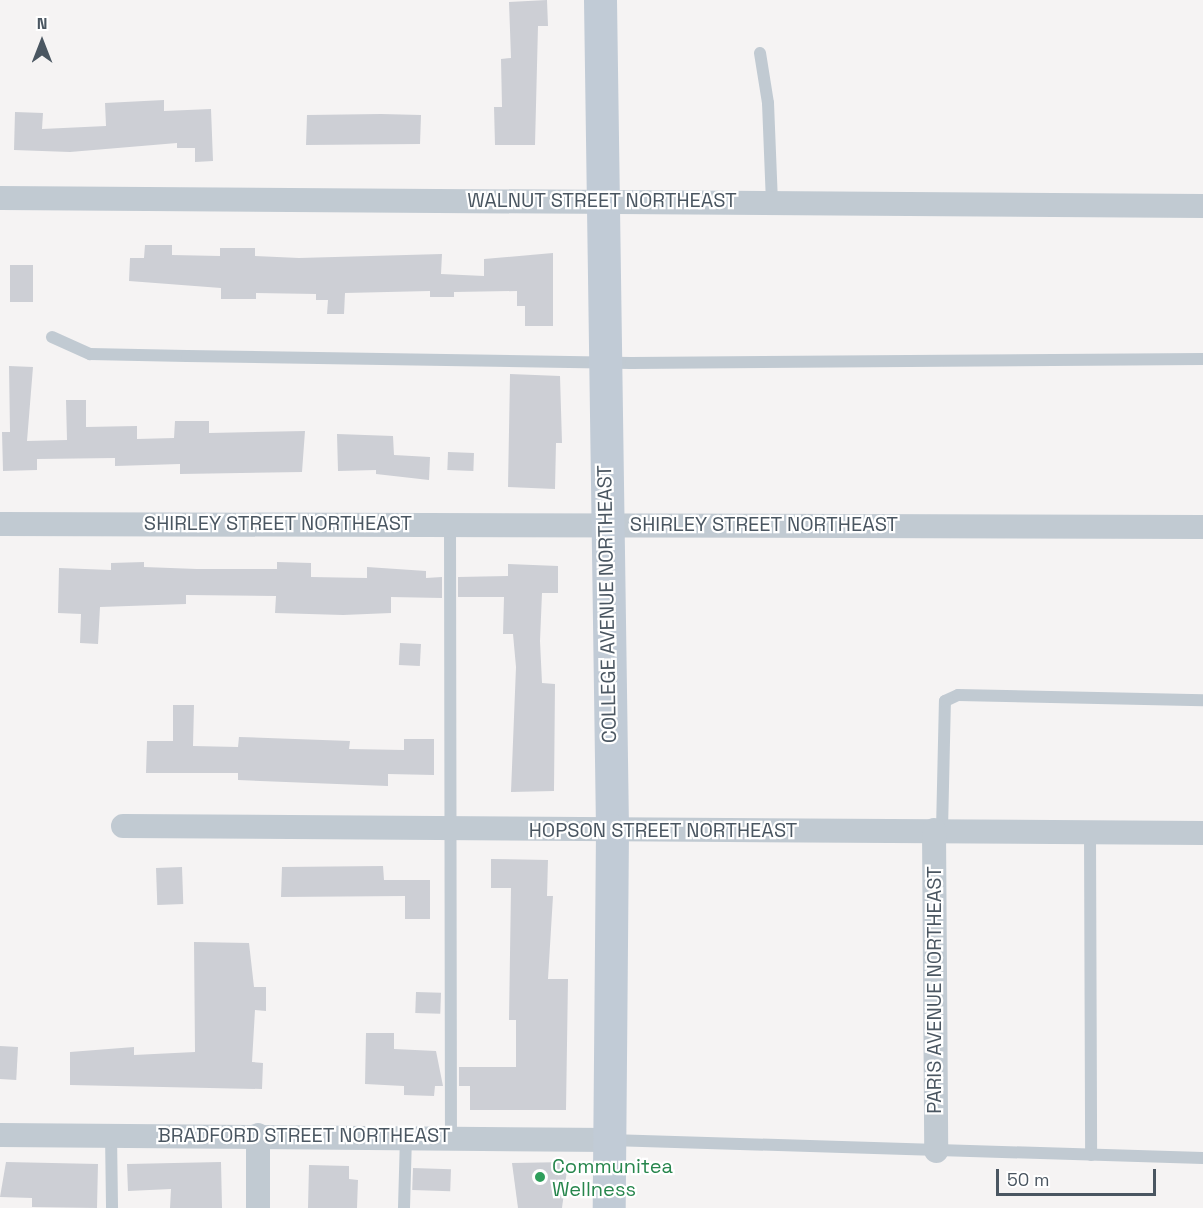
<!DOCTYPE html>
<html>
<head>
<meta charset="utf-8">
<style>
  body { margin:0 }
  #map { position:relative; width:1203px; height:1208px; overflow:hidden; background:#f5f3f3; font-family:"Space Grotesk",sans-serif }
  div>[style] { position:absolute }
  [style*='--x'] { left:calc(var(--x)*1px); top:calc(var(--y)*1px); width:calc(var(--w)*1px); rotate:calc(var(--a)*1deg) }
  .building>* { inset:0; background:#cdcfd5; transform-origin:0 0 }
  .service>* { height:12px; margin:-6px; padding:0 6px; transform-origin:6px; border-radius:6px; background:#c1cad2 }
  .minor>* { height:24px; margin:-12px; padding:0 12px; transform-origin:12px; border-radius:12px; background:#c1cad2 }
  .secondary>* { height:33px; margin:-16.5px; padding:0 16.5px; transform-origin:16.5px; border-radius:16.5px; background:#c1cbd6 }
  .dots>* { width:16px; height:16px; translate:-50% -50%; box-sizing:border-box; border:3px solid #fff; border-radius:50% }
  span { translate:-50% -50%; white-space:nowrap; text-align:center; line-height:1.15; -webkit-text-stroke:4.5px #fff; paint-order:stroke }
  .street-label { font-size:20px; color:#4a5661 }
  .leisure-label { font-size:20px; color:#27864d }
  .left { translate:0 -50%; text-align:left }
  .north { position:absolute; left:12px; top:12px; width:60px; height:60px; -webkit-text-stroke:4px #fff; paint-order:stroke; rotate:0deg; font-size:16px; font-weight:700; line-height:24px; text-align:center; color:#4a5661 }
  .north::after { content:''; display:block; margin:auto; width:21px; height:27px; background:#4a5661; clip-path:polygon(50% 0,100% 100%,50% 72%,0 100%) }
  .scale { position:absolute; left:996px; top:1169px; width:160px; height:27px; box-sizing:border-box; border:3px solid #4a5661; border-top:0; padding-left:8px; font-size:18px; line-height:21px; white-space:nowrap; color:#4a5661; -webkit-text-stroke:4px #fff; paint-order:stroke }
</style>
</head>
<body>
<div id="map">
  <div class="building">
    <div style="clip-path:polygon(547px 0,548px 26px,538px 26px,535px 145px,495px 145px,494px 107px,502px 107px,501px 59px,511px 58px,509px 2px)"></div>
    <div style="clip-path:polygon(164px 100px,164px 111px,211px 109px,213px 161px,195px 162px,195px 148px,177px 148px,177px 143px,70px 152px,14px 150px,15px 112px,43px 113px,42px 129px,106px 126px,105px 103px)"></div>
    <div style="clip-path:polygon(381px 114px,421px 115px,420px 144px,306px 145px,307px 115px)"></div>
    <div style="clip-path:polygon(145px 245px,172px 245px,172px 255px,220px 256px,220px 248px,255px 248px,255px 256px,299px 258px,442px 254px,441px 274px,484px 276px,484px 259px,553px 253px,553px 326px,525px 326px,525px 306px,517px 306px,517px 291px,454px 292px,454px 297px,430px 297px,430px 291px,345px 293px,344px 314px,327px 314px,328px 300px,316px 300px,316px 294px,256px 293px,256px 299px,221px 299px,221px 288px,129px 281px,130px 258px,144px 258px)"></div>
    <div style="left:10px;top:265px;width:23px;height:37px"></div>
    <div style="clip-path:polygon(9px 366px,33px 367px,27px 441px,67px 440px,66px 400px,86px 400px,86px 427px,137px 426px,137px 439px,174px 438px,175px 421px,209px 421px,209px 433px,305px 431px,302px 472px,180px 474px,180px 464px,115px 466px,115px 458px,37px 459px,37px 470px,3px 471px,2px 432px,10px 432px)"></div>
    <div style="clip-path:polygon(510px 374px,560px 376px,562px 443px,556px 443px,555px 489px,508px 487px)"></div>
    <div style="clip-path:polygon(337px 434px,393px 436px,394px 455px,430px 457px,429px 480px,376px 474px,376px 470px,338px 471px)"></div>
    <div style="left:448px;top:452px;width:26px;height:18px;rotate:2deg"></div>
    <div style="clip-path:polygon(144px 562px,144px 567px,197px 569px,277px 569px,277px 562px,311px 563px,311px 577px,367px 578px,367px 567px,426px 571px,426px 578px,442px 577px,442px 598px,391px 597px,391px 613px,343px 615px,275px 613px,276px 596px,186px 595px,186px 604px,100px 607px,98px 644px,80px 643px,81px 614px,58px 613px,59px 568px,111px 570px,111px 563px)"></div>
    <div style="clip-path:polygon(508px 564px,558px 566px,558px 593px,542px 593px,540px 641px,542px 683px,555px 684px,554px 791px,511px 792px,516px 667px,513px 634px,503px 634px,504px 597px,458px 597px,458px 577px,508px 576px)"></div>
    <div style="left:400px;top:643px;width:21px;height:22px;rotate:3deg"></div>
    <div style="clip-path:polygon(173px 705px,194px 705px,193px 746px,238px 747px,239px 737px,350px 741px,349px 749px,404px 750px,404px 739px,434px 739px,434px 775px,388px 774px,388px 786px,238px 780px,238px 773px,146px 773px,147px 741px,173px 741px)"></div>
    <div style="clip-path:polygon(491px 859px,548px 860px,547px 896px,553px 896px,548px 979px,568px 979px,566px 1110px,470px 1110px,470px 1086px,459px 1086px,459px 1067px,516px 1067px,516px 1020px,509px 1020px,511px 888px,491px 888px)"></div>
    <div style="clip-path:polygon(383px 866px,384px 880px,430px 880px,430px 919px,405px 919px,405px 896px,281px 897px,282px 867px)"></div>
    <div style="left:182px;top:867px;width:37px;height:26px;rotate:88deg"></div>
    <div style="clip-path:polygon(194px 942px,249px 943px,254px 987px,266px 987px,266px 1011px,255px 1010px,252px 1062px,263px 1063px,262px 1089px,70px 1085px,70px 1052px,134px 1047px,134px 1055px,195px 1052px)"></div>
    <div style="left:416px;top:992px;width:25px;height:21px;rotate:2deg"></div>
    <div style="clip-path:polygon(366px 1033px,394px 1033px,394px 1049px,436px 1051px,443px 1086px,435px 1086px,434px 1096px,404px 1095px,404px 1086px,365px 1084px)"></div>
    <div style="left:0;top:1046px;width:18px;height:33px;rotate:3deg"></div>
    <div style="clip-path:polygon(6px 1162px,98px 1164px,97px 1208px,32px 1207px,32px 1198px,0 1197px)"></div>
    <div style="clip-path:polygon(221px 1162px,222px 1208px,170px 1208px,171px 1189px,128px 1191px,127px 1164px)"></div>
    <div style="clip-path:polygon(568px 1162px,562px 1208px,518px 1208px,512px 1163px)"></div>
    <div style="clip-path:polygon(309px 1165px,349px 1166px,349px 1179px,358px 1180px,357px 1208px,308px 1208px)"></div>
    <div style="left:413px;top:1168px;width:38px;height:22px;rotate:2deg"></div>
  </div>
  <div class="service">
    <div style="--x:760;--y:53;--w:51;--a:80.9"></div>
    <div style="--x:768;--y:103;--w:98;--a:87.7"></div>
    <div style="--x:52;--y:337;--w:42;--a:24.1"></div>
    <div style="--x:90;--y:354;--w:97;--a:1.2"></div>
    <div style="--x:187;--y:356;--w:444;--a:0.9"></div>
    <div style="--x:631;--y:363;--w:572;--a:-0.4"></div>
    <div style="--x:450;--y:523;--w:613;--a:89.91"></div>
    <div style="--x:942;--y:830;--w:129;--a:-88.7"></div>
    <div style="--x:945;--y:701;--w:14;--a:-25"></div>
    <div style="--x:958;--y:695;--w:245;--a:1.2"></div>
    <div style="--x:1090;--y:832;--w:323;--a:89.8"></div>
    <div style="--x:111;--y:1134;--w:74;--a:89.2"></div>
    <div style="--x:610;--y:1140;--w:593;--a:1.74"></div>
    <div style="--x:404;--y:1208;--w:72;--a:-88.4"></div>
  </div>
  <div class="minor">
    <div style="--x:0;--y:198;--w:1203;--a:0.38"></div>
    <div style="--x:0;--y:524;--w:1203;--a:0.14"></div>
    <div style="--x:123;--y:826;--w:1080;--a:0.37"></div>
    <div style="--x:934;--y:830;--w:321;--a:89.6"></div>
    <div style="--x:0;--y:1135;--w:609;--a:0.47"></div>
    <div style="--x:258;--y:1135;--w:73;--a:90"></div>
  </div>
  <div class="secondary">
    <div style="--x:600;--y:0;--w:830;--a:89.17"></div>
    <div style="--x:612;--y:830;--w:378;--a:90.5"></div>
  </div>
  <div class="dots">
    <div style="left:540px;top:1177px;background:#2e9e5b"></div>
  </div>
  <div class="street-label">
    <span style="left:602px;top:200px">WALNUT STREET NORTHEAST</span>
    <span style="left:278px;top:523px">SHIRLEY STREET NORTHEAST</span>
    <span style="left:764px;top:524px">SHIRLEY STREET NORTHEAST</span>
    <span style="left:607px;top:604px;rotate:-91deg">COLLEGE AVENUE NORTHEAST</span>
    <span style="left:663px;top:830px">HOPSON STREET NORTHEAST</span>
    <span style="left:934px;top:990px;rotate:-90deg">PARIS AVENUE NORTHEAST</span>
    <span style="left:304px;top:1135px">BRADFORD STREET NORTHEAST</span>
  </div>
  <div class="leisure-label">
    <span class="left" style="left:552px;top:1178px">Communitea<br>Wellness</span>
  </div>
  <div class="north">N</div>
  <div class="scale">50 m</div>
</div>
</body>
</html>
